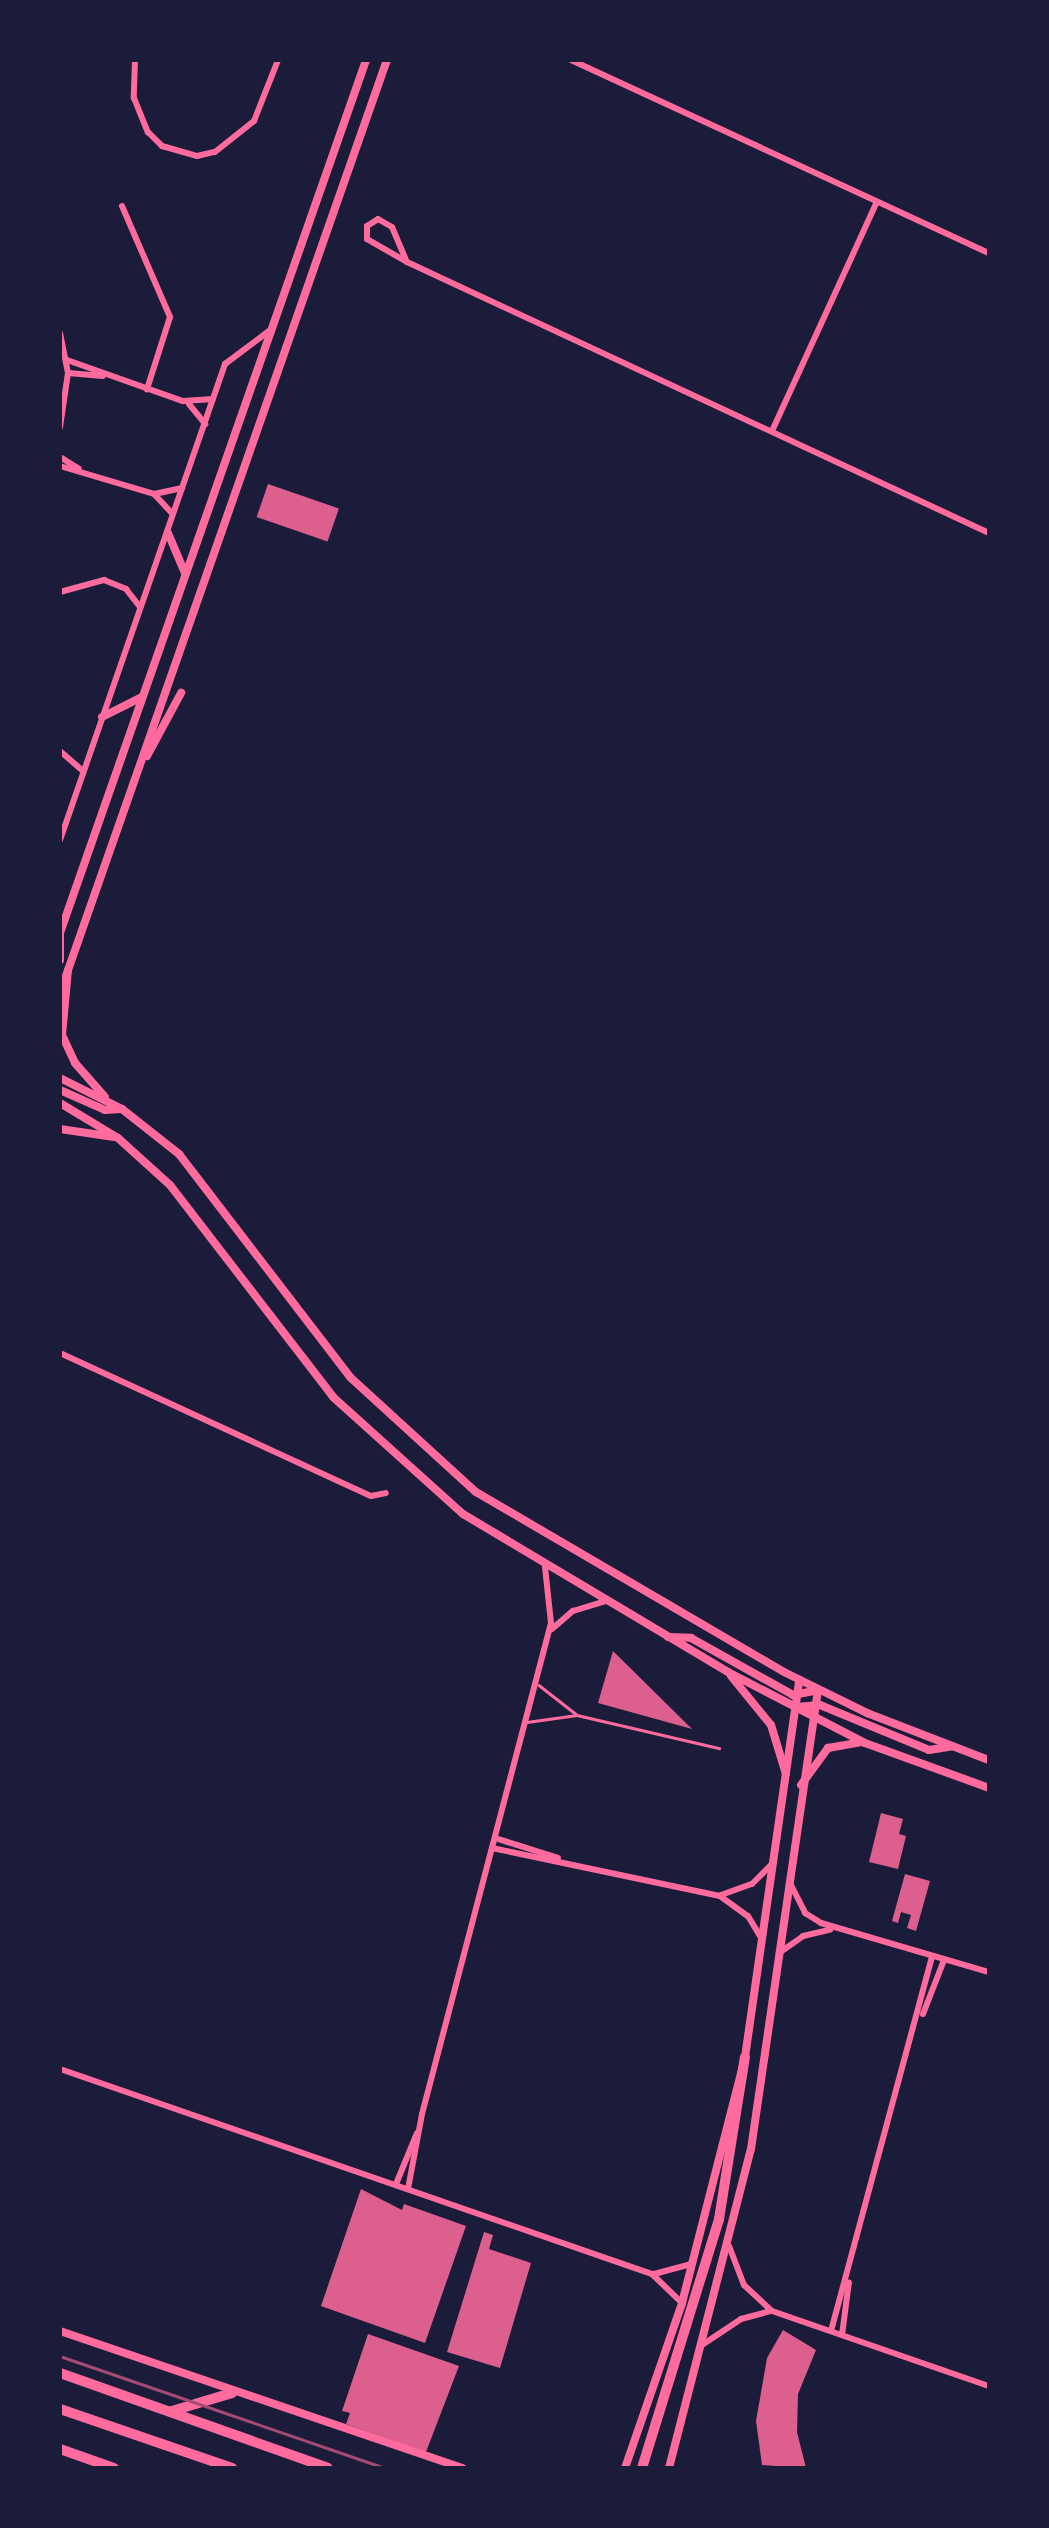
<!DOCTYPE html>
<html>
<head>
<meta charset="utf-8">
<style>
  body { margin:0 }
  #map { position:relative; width:1049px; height:2528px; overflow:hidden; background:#1b1b3a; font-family:Signika,sans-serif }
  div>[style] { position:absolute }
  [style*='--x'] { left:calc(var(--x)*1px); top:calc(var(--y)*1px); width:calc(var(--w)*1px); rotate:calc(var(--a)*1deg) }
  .building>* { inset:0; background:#dd5f8e; transform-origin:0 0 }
  .service>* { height:2.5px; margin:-1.25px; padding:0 1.25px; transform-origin:1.25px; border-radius:1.25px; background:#ff6b9d }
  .minor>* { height:6px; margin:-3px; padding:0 3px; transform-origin:3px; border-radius:3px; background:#ff6b9d }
  .tertiary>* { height:8px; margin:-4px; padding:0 4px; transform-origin:4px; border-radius:4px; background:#ff6b9d }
  .secondary>* { height:8px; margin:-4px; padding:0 4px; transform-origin:4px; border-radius:4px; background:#ff6b9d }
  .motorway>* { height:10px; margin:-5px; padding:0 5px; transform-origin:5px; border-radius:5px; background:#ff6b9d }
  .rail>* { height:2.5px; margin:-1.25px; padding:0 1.25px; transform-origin:1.25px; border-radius:1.25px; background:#a44b75 }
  span { translate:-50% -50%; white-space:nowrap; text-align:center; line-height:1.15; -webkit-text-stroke:8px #1b1b3a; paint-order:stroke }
  .frame { position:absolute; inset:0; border:62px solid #1b1b3a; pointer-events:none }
</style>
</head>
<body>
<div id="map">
  <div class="building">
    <div style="left:268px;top:484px;width:75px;height:35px;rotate:19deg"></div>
    <div style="clip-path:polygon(613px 1651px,692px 1729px,598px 1703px)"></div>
    <div style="clip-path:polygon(881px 1813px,903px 1819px,899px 1834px,906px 1836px,898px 1869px,869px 1862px)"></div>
    <div style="clip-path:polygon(905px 1874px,930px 1881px,916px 1931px,907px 1928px,911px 1915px,901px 1912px,898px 1923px,892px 1921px)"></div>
    <div style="clip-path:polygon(361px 2189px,402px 2210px,404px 2204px,466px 2226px,425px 2343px,321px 2306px)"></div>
    <div style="clip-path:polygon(484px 2232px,493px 2235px,489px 2249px,531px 2263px,500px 2368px,447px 2352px)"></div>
    <div style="clip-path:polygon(783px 2330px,816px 2350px,798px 2394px,797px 2432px,806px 2468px,762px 2465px,756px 2421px,767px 2358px)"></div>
    <div style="clip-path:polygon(368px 2334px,459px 2366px,426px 2452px,346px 2424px,350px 2413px,342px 2411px)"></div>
  </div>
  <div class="service">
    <div style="--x:539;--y:1685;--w:47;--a:38.1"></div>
    <div style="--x:527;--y:1722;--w:50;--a:-8"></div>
    <div style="--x:577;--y:1715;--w:146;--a:13.1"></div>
  </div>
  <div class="minor">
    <div style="--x:135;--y:60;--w:38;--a:92"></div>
    <div style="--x:134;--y:98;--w:37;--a:68"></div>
    <div style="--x:148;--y:132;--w:20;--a:45"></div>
    <div style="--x:162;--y:146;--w:36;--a:16"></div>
    <div style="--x:197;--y:156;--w:18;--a:-13"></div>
    <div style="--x:215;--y:152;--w:50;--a:-38.5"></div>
    <div style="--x:254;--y:121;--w:66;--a:-68.5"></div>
    <div style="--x:571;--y:60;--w:460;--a:24.8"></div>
    <div style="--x:122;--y:206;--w:121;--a:66.6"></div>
    <div style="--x:170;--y:317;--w:76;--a:107.7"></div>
    <div style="--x:378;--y:219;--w:16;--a:30"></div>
    <div style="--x:392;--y:227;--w:38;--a:67"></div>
    <div style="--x:407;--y:262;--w:46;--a:-150.1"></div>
    <div style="--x:367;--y:239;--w:13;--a:-90"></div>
    <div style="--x:367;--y:226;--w:13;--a:-32"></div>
    <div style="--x:407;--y:262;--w:642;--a:24.97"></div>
    <div style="--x:60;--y:333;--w:41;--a:78.7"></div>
    <div style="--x:68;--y:373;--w:55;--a:98.4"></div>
    <div style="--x:67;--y:360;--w:123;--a:19.5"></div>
    <div style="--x:183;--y:401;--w:30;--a:-4"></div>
    <div style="--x:68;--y:373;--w:35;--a:5"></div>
    <div style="--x:189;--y:404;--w:26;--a:51"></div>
    <div style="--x:772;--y:431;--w:252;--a:-65.4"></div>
    <div style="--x:60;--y:457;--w:22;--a:32"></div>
    <div style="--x:60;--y:466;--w:98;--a:16.6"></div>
    <div style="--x:154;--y:494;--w:29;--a:-12"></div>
    <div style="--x:155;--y:495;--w:26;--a:47"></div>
    <div style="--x:60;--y:592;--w:46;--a:-15.3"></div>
    <div style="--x:104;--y:580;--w:24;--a:22"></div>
    <div style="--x:126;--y:589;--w:23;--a:52"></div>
    <div style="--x:60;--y:751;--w:30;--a:41"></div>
    <div style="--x:60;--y:840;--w:504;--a:-70.88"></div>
    <div style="--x:225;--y:364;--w:55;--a:-36.9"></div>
    <div style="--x:60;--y:1353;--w:342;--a:24.7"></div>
    <div style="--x:371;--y:1496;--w:15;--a:-11"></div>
    <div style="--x:552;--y:1629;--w:28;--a:-41"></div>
    <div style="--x:573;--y:1611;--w:34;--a:-17"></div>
    <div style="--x:495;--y:1838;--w:66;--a:17.6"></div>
    <div style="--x:492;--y:1848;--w:233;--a:11.9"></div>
    <div style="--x:720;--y:1896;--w:34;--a:36"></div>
    <div style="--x:748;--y:1916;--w:27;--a:59"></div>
    <div style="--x:790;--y:1883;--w:34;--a:63"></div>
    <div style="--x:805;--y:1913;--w:19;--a:32"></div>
    <div style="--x:821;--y:1923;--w:175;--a:16.3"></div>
    <div style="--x:721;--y:1895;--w:33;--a:-20"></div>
    <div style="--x:752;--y:1884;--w:28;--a:-45"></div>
    <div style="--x:779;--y:1953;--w:29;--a:-35"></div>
    <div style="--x:803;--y:1936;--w:28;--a:-13"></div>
    <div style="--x:923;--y:2014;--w:58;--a:-68.7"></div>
    <div style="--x:60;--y:2069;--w:626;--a:19.1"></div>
    <div style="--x:652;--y:2274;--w:42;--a:44"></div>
    <div style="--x:396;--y:2184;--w:55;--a:-67.6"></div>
    <div style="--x:408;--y:2189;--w:76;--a:-79.4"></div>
    <div style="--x:422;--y:2114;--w:508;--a:-75.28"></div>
    <div style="--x:551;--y:1623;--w:56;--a:-96.1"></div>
    <div style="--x:729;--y:2246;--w:42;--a:69"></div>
    <div style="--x:744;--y:2285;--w:38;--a:43"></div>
    <div style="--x:772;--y:2311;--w:230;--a:19.1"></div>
    <div style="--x:654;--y:2274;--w:38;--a:-15"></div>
    <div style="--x:831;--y:2331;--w:387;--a:-74.9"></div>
    <div style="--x:842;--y:2335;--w:53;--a:-82.5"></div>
    <div style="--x:702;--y:2345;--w:47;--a:-33.7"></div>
    <div style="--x:741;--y:2319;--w:31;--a:-15"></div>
  </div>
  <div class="tertiary">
    <div style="--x:168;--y:533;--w:43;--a:67"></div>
    <div style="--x:102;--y:717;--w:45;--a:-26.6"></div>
    <div style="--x:147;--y:756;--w:72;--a:-61.6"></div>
    <div style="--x:60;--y:933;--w:925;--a:-70.68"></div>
    <div style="--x:60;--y:993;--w:989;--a:-70.69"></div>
    <div style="--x:60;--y:2331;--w:425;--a:18.8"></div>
    <div style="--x:625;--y:2468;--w:175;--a:-70.9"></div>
    <div style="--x:682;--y:2303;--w:254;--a:-75.6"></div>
    <div style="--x:745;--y:2057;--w:381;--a:-81.8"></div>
    <div style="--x:669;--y:2468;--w:329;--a:-75.6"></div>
    <div style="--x:751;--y:2149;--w:464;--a:-81.7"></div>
  </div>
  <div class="secondary">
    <div style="--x:60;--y:960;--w:27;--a:-90"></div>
    <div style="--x:68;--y:970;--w:65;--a:95.3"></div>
    <div style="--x:62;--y:1035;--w:31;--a:65"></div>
    <div style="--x:75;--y:1063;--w:45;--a:48.6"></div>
    <div style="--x:60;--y:1078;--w:69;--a:26.6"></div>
    <div style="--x:122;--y:1109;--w:73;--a:38.3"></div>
    <div style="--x:179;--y:1154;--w:282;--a:52.5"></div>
    <div style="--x:351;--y:1378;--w:169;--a:42.4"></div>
    <div style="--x:476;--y:1492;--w:357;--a:30.3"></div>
    <div style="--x:784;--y:1672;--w:93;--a:26.3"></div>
    <div style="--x:867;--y:1713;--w:131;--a:21.1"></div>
    <div style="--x:60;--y:1090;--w:49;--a:24"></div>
    <div style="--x:105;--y:1110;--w:17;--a:-3"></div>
    <div style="--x:60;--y:1103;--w:68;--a:31.1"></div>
    <div style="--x:118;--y:1138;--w:70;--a:42.1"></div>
    <div style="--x:170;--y:1185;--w:267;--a:52.4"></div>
    <div style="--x:333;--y:1397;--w:175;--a:42"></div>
    <div style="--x:463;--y:1514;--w:309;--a:30.8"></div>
    <div style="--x:728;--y:1672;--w:154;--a:27.4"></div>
    <div style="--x:865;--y:1743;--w:132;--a:19.9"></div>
    <div style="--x:60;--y:1129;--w:55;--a:8.4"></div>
    <div style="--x:668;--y:1637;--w:23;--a:2"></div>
    <div style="--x:691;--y:1638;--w:117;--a:29.2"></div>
    <div style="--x:793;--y:1695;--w:25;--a:-11"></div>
    <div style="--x:731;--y:1676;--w:63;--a:50.8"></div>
    <div style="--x:771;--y:1725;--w:51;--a:73"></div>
    <div style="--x:796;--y:1707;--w:24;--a:-5"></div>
    <div style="--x:820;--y:1705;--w:118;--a:22.4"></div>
    <div style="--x:929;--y:1750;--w:24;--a:-9"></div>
    <div style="--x:801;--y:1785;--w:46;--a:-53.9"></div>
    <div style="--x:828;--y:1748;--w:34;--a:-10"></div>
  </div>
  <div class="motorway">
    <div style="--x:60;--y:2373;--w:284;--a:19.5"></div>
    <div style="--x:60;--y:2409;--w:182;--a:18.9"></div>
    <div style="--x:172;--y:2411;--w:63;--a:-16.7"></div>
    <div style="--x:60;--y:2449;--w:57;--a:19.4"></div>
    <div style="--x:642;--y:2468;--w:261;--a:-72.8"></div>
    <div style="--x:719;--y:2219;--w:164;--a:-80.9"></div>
  </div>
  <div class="rail">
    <div style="--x:60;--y:2356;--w:345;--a:19"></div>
  </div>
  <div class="frame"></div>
</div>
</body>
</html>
